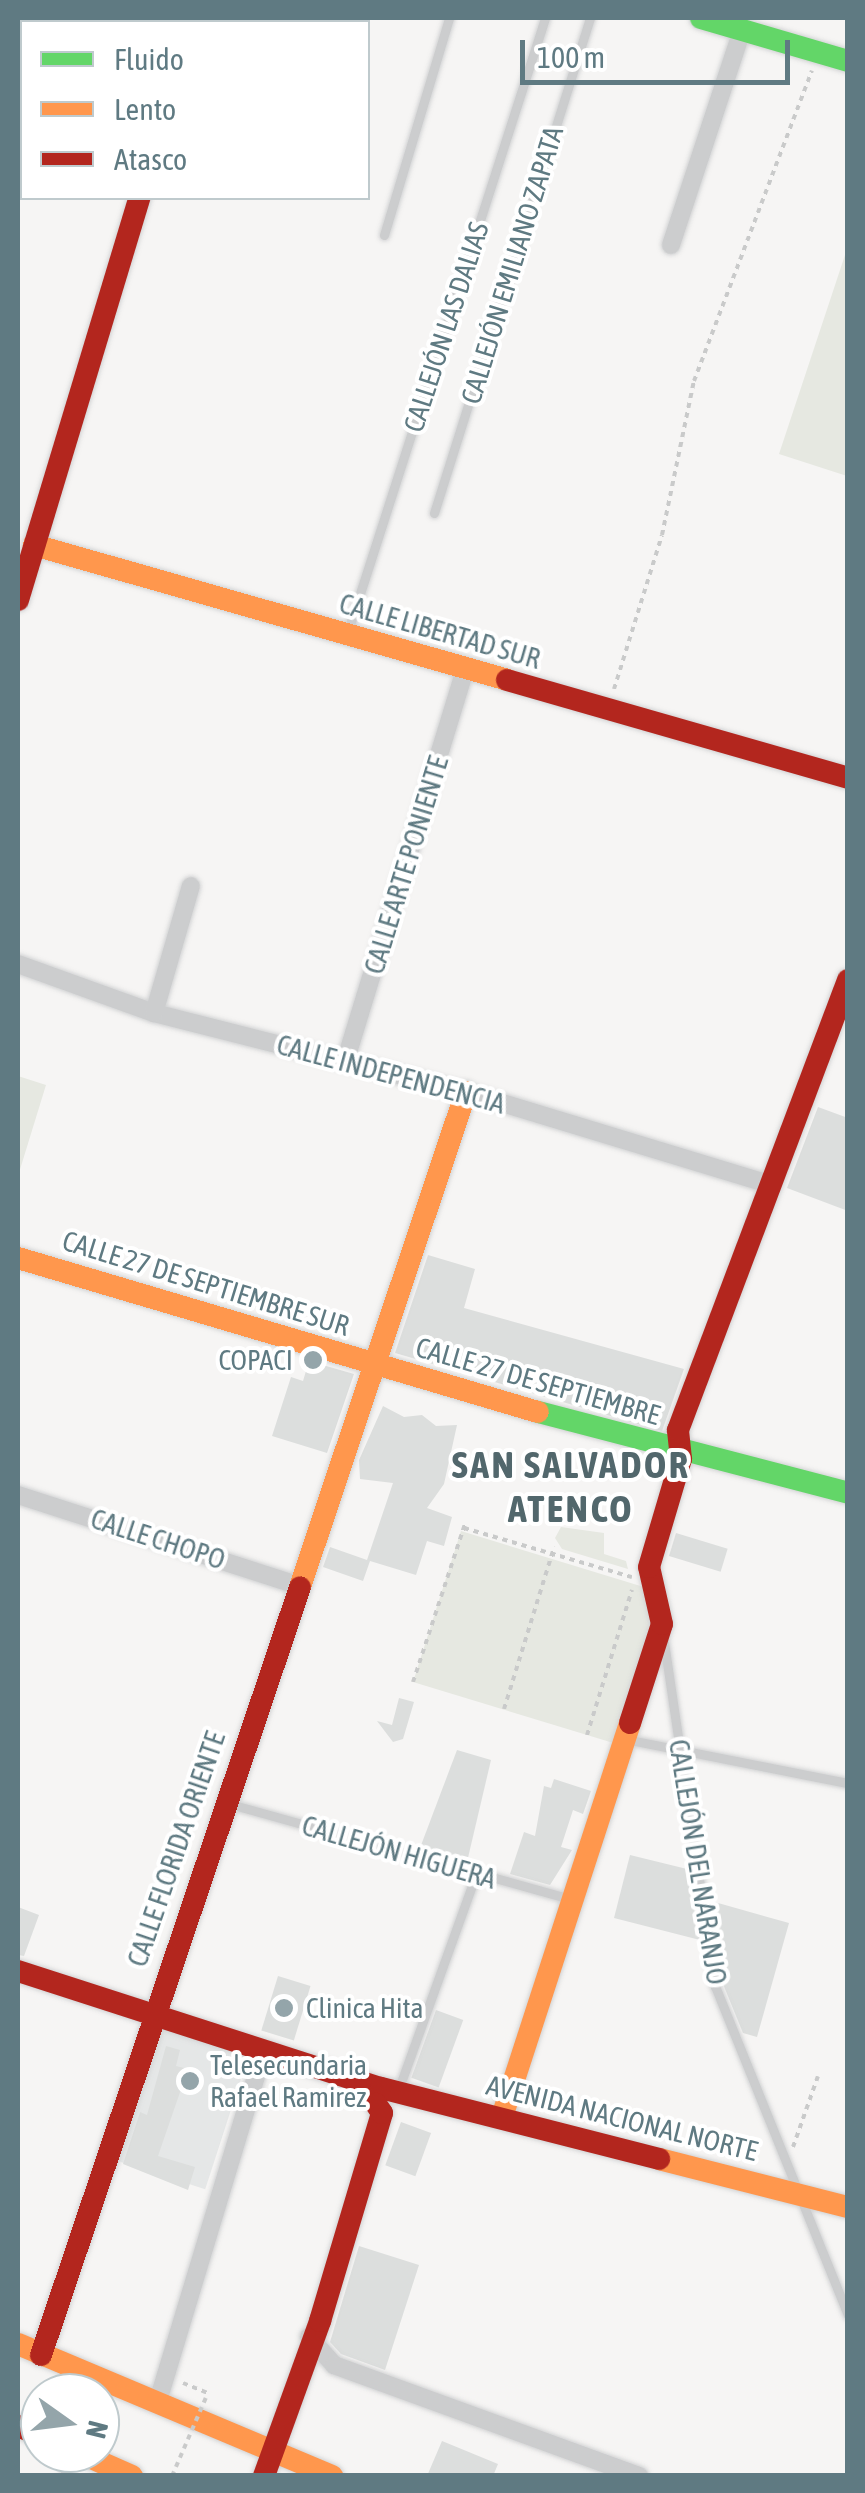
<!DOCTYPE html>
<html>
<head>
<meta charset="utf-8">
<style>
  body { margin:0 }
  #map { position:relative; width:865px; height:2493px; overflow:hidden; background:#f6f5f4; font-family:"Asap Condensed",sans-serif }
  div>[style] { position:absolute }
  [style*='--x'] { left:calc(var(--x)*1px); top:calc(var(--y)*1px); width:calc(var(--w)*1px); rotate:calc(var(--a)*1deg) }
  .built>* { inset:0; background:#e5e7e7; transform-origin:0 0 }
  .green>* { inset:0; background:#e6e8e1 }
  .building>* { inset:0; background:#dcdedd; transform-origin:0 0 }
  .path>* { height:4px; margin-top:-2px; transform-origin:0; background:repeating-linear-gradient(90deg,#c9caca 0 5px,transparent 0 10px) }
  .roads { filter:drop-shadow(0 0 2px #d2d3d4) drop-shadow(0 0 2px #d2d3d4) }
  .lane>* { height:9px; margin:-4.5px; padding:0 4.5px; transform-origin:4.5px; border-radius:4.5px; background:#cccdce }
  .street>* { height:18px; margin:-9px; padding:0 9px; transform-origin:9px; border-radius:9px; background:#cccdce }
  .fast>* { height:22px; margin:-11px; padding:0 11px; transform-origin:11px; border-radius:11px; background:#63d668 }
  .slow>* { height:22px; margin:-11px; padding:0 11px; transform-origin:11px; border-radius:11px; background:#ff974d }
  .jam>* { height:22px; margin:-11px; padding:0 11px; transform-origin:11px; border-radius:11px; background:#b3261e }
  .path-bridge>* { height:4px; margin-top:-2px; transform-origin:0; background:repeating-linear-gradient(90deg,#c9caca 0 5px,transparent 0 10px) }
  .dots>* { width:28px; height:28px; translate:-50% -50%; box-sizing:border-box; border:5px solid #fff; border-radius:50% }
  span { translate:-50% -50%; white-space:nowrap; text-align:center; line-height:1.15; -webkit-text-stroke:8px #fff; paint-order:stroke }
  .street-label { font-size:28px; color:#5f7a82 }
  .poi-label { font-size:28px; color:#5f7a82 }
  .right { translate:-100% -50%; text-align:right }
  .left { translate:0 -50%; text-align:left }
  .district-label { font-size:38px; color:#52676c; font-weight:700; letter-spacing:2.5px }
  .frame { position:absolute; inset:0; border:20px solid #5f7a82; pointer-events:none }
  .legend { position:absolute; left:20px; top:20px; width:350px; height:180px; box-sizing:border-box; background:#fff; border:2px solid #bfcacd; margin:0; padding:12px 18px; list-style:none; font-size:30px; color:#5f7a82 }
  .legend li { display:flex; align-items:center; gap:20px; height:50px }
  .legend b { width:50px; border:2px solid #bfcacd }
  .north { position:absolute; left:20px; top:2373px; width:100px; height:100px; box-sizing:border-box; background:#fff; border:2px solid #bfcacd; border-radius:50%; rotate:104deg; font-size:28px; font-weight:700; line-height:40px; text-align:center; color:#5f7a82 }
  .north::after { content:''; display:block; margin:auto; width:35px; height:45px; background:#94a5aa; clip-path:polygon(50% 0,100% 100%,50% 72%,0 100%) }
  .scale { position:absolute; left:520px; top:40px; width:270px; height:45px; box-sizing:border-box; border:5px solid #5f7a82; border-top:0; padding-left:12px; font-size:30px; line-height:35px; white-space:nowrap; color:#5f7a82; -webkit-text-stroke:8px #fff; paint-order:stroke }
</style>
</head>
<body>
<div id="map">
  <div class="built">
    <div style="left:159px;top:2024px;width:95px;height:143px;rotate:18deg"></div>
  </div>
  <div class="green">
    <div style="clip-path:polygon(847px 249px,847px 476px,779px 454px)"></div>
    <div style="clip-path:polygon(18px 1076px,46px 1085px,18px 1176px)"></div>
    <div style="clip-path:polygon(561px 1527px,604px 1533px,604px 1554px,626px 1561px,628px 1569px,562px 1549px,555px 1538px)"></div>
    <div style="clip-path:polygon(461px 1531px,647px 1588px,656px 1625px,620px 1745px,413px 1682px)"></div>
  </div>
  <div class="building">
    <div style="clip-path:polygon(818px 1107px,848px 1118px,848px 1211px,787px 1188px)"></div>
    <div style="clip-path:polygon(428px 1255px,475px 1269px,464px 1308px,684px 1369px,662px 1431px,395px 1353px)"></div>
    <div style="clip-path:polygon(309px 1361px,354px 1374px,327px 1453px,272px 1436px,291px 1377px,303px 1381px)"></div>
    <div style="clip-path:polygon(383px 1406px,404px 1417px,422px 1415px,436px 1426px,457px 1425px,444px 1484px,427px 1508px,452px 1517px,444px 1546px,427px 1541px,416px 1575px,370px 1561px,363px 1581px,323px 1567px,330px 1547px,367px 1560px,393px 1483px,360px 1479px,359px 1460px)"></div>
    <div style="left:676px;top:1533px;width:54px;height:24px;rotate:17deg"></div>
    <div style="clip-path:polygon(399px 1698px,414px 1702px,403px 1739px,393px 1742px,377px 1721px,392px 1725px)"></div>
    <div style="clip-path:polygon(457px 1750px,491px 1760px,467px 1862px,420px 1848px)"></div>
    <div style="clip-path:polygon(554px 1779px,591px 1791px,583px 1814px,573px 1810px,561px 1847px,572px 1850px,550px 1885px,510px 1874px,524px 1832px,535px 1836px,544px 1786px,551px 1788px)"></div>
    <div style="clip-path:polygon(630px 1855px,687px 1869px,700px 1940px,614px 1918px)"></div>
    <div style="clip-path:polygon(711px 1901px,789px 1923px,757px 2037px,743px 2033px,723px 1984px)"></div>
    <div style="clip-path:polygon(18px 1907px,39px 1915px,24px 1956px,18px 1955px)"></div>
    <div style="left:278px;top:1976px;width:34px;height:57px;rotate:17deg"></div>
    <div style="left:436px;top:2010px;width:29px;height:72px;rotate:20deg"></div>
    <div style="clip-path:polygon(166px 2046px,180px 2050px,176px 2066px,188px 2069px,158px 2156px,195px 2167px,188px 2190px,123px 2164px,140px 2112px,147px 2115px)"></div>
    <div style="left:401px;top:2122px;width:32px;height:46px;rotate:20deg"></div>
    <div style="clip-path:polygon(359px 2246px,419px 2265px,385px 2370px,341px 2354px,330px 2342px)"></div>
    <div style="clip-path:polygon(442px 2441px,498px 2464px,493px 2476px,427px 2476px)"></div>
  </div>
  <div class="path">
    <div style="--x:614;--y:689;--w:161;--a:-72.7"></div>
    <div style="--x:662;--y:535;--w:157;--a:-78.3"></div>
    <div style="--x:694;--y:381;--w:332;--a:-69.2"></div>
    <div style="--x:464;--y:1528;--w:175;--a:16.3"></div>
    <div style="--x:413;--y:1682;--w:169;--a:-71.8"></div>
    <div style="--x:504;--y:1709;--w:170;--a:-72.8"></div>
    <div style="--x:587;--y:1735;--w:152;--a:-72.8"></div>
    <div style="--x:793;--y:2147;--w:75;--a:-70.6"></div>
    <div style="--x:183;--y:2383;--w:27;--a:22"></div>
  </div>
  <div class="roads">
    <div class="lane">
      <div style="--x:384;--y:235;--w:227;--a:-73.3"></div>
      <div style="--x:434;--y:513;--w:519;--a:-72.51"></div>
      <div style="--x:347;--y:634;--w:647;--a:-72.18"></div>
      <div style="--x:664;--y:1642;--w:348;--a:81.6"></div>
      <div style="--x:715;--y:1986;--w:355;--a:68"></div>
      <div style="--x:630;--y:1740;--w:222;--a:11.2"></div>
      <div style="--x:230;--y:1804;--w:354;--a:15.6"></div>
      <div style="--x:399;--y:2088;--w:227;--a:-70.2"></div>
      <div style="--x:64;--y:2476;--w:23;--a:-72"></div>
    </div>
    <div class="street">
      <div style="--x:344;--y:22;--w:4;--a:-63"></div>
      <div style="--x:671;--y:245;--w:226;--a:-71.7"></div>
      <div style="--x:18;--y:964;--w:145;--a:19.8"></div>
      <div style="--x:154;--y:1013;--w:322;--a:14.2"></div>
      <div style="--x:466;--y:1092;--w:313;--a:16.9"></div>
      <div style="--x:154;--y:1013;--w:132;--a:-73.8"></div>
      <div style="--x:346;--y:1059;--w:407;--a:-73"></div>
      <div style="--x:18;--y:1495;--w:295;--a:17.9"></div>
      <div style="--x:309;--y:2337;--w:38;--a:48"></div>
      <div style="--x:334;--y:2365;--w:325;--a:20"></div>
      <div style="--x:158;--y:2401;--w:366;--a:-73.2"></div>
    </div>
    <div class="fast">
      <div style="--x:701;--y:18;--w:153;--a:16.3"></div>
      <div style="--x:192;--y:22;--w:4;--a:-63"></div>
      <div style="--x:538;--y:1412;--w:320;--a:14.6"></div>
    </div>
    <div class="slow">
      <div style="--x:34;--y:545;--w:492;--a:15.9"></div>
      <div style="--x:18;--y:1258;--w:542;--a:16.5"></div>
      <div style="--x:300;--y:1587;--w:522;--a:-71.46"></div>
      <div style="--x:502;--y:2117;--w:414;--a:-72"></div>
      <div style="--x:659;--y:2159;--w:195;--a:14.3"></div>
      <div style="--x:18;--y:2344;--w:341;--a:22.8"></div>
      <div style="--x:80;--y:2453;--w:57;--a:23.9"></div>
    </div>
    <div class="jam">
      <div style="--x:18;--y:600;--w:420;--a:-73.2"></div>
      <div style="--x:507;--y:680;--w:355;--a:16"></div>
      <div style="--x:630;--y:1723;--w:104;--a:-72.1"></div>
      <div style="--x:662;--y:1624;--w:58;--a:-102.8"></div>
      <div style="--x:649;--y:1567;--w:113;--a:-73.5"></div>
      <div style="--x:681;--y:1459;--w:29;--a:-96"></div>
      <div style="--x:678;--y:1430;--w:481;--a:-69.3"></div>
      <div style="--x:18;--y:1971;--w:381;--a:17.9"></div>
      <div style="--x:381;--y:2088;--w:287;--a:14.3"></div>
      <div style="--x:41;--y:2355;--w:810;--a:-71.36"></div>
      <div style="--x:18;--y:2426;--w:24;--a:24"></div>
      <div style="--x:264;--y:2476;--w:165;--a:-70.1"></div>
      <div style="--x:320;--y:2321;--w:217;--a:-73.4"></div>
      <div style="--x:382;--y:2113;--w:11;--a:-124"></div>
    </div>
  </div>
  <div class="path-bridge">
    <div style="--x:172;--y:2476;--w:90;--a:-66.6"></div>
  </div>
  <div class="dots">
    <div style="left:313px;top:1360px;background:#94a5aa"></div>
    <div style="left:284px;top:2008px;background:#94a5aa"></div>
    <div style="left:190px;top:2081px;background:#94a5aa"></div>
  </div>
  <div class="street-label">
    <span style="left:512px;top:265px;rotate:-73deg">CALLEJÓN EMILIANO ZAPATA</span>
    <span style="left:446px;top:327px;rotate:-72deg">CALLEJÓN LAS DALIAS</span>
    <span style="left:440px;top:631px;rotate:16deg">CALLE LIBERTAD SUR</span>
    <span style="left:406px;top:865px;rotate:-73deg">CALLE ARTE PONIENTE</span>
    <span style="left:391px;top:1074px;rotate:15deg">CALLE INDEPENDENCIA</span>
    <span style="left:206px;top:1283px;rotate:17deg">CALLE 27 DE SEPTIEMBRE SUR</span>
    <span style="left:538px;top:1381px;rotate:16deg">CALLE 27 DE SEPTIEMBRE</span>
    <span style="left:158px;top:1539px;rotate:18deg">CALLE CHOPO</span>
    <span style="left:176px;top:1849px;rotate:-71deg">CALLE FLORIDA ORIENTE</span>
    <span style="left:399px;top:1852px;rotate:16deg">CALLEJÓN HIGUERA</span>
    <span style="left:698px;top:1862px;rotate:81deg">CALLEJÓN DEL NARANJO</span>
    <span style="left:622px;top:2118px;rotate:14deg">AVENIDA NACIONAL NORTE</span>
  </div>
  <div class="poi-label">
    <span class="right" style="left:293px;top:1360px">COPACI</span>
    <span class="left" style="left:306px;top:2008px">Clinica Hita</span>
    <span class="left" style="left:210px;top:2081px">Telesecundaria<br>Rafael Ramirez</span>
  </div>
  <div class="district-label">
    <span style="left:571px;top:1487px">SAN SALVADOR<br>ATENCO</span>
  </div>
  <div class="frame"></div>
  <ul class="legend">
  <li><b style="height:12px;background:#63d668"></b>Fluido</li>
  <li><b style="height:12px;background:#ff974d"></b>Lento</li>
  <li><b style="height:12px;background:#b3261e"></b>Atasco</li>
  </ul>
  <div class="north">N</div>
  <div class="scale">100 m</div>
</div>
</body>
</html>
